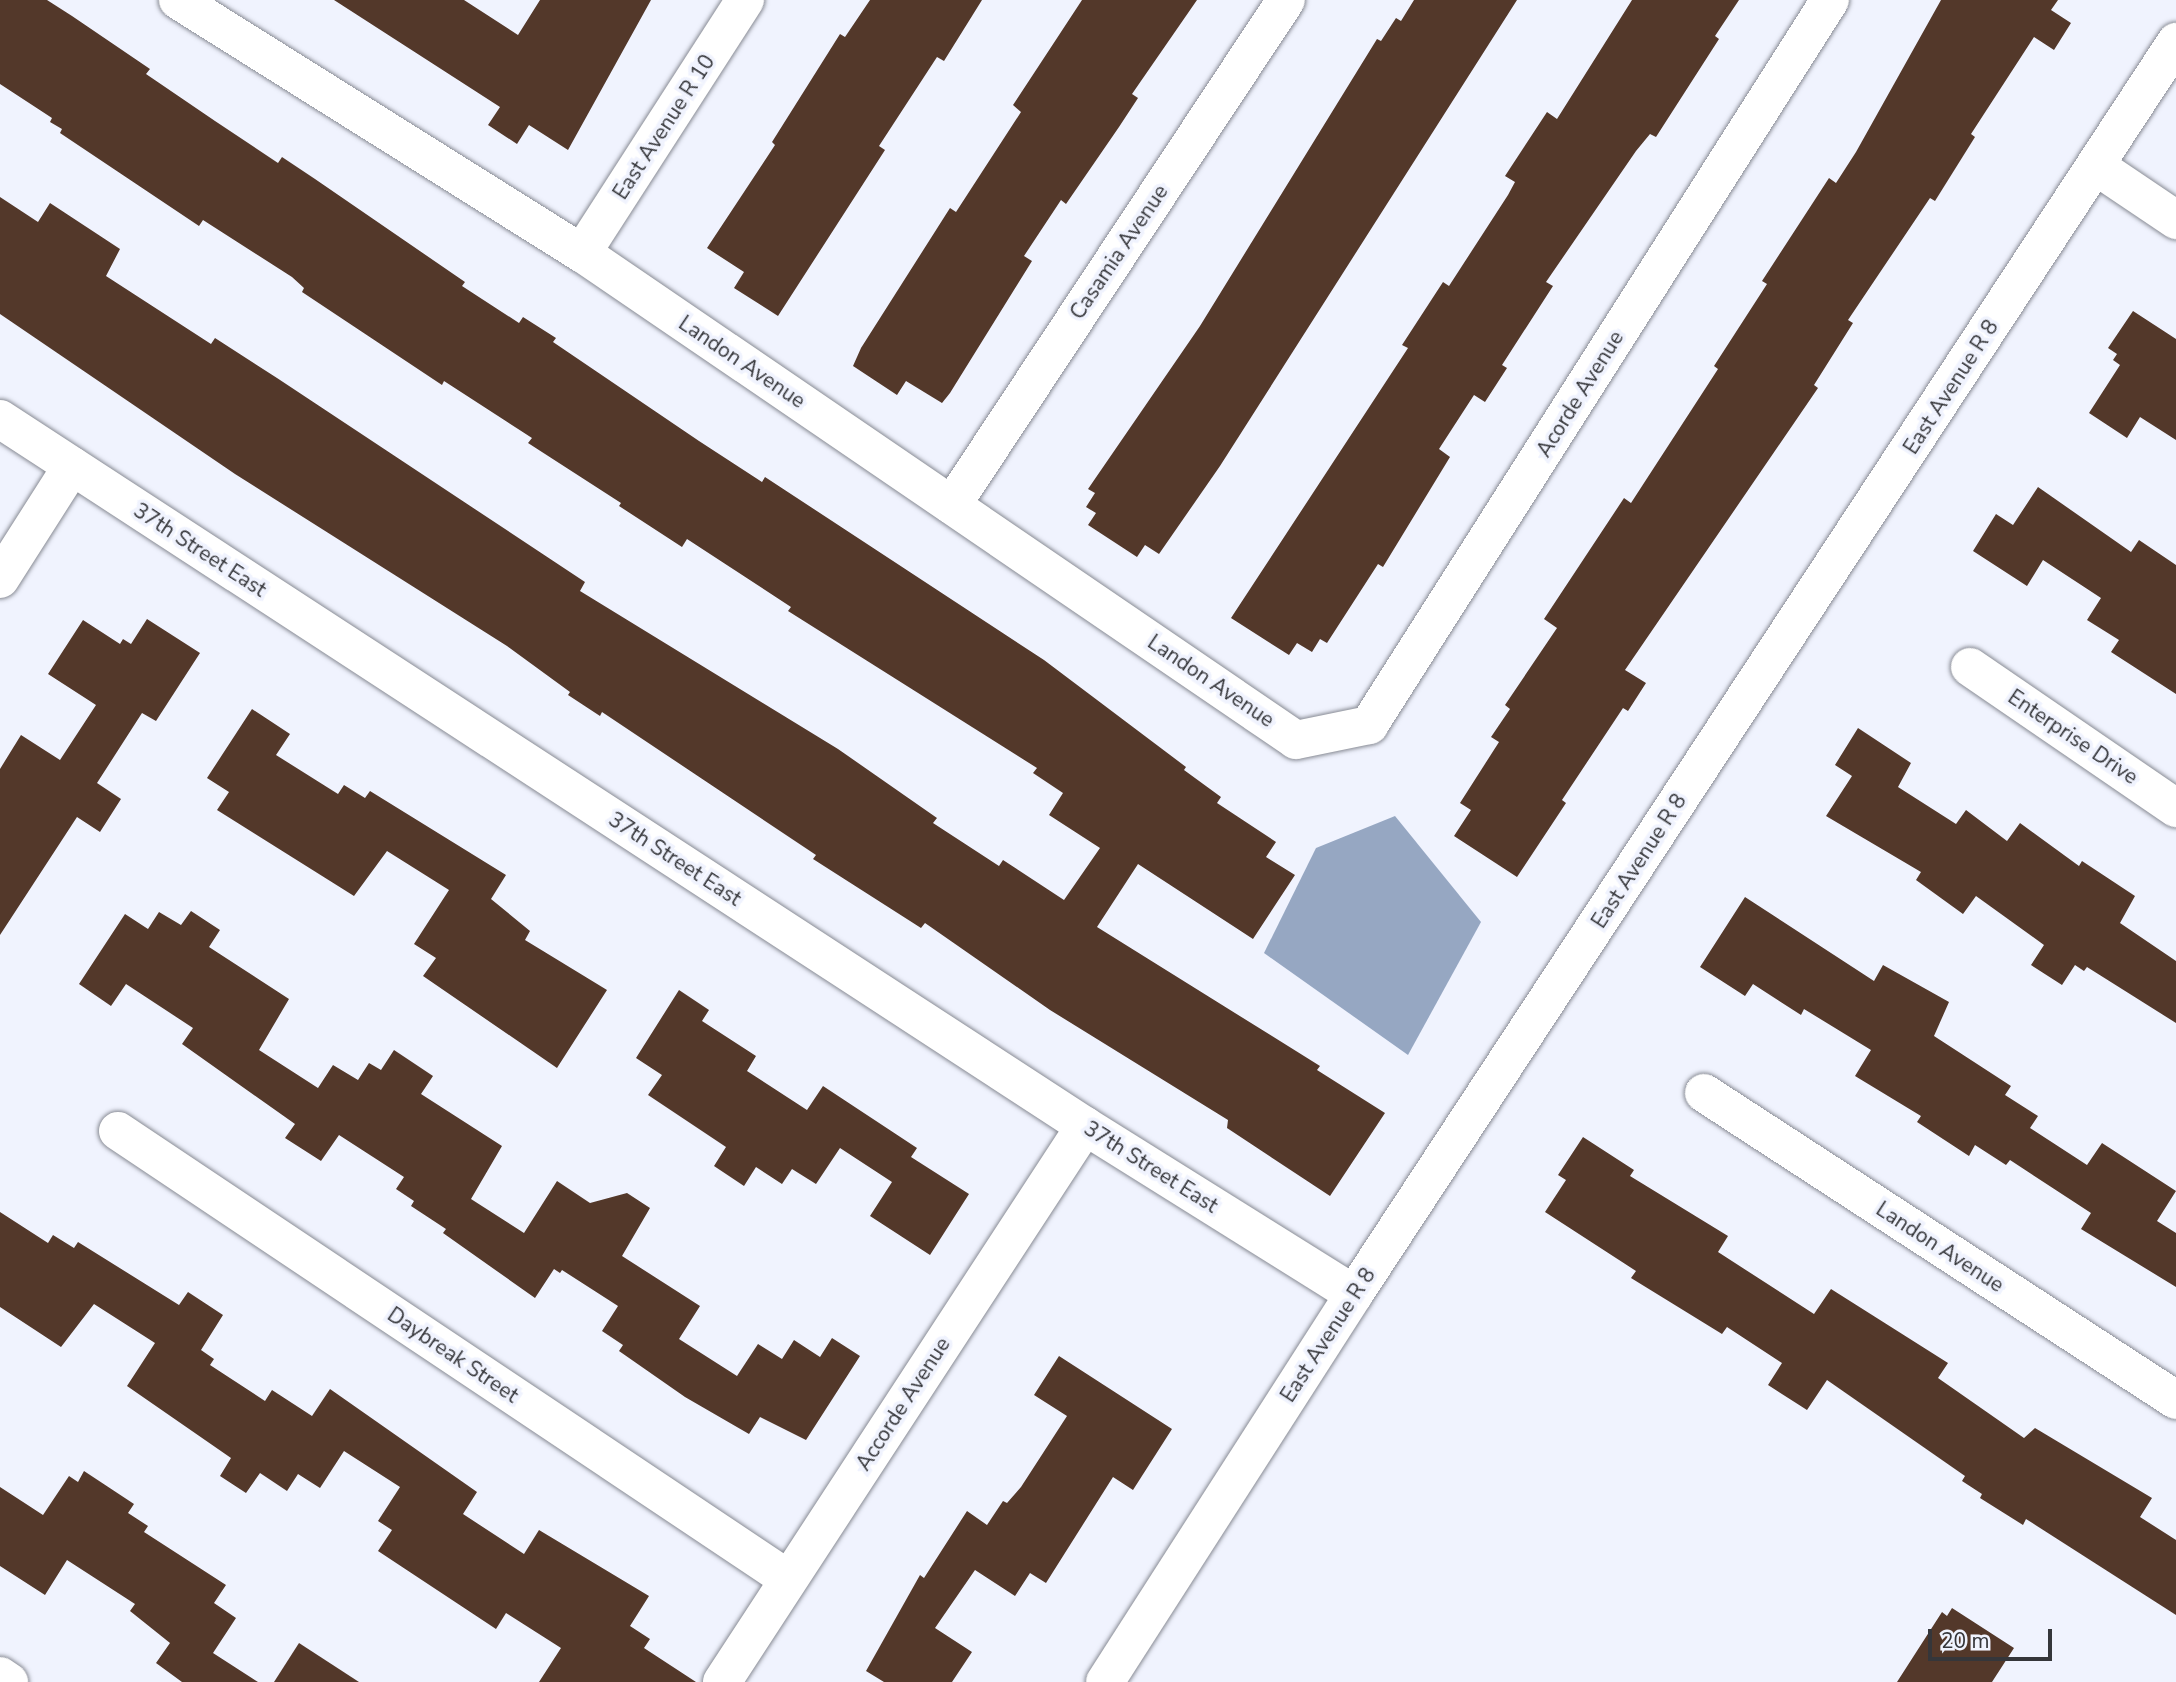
<!DOCTYPE html>
<html>
<head>
<meta charset="utf-8">
<style>
  body { margin:0 }
  #map { position:relative; width:2176px; height:1682px; overflow:hidden; background:#f0f3fe; font-family:"Nunito Sans",sans-serif }
  div>[style] { position:absolute }
  [style*='--x'] { left:calc(var(--x)*1px); top:calc(var(--y)*1px); width:calc(var(--w)*1px); rotate:calc(var(--a)*1deg) }
  .water>* { inset:0; background:#96a7c2 }
  .building>* { inset:0; background:#53382a }
  .roads { filter:drop-shadow(0 0 2px #888b94) drop-shadow(0 0 2px #888b94) }
  .street>* { height:38px; margin:-19px; padding:0 19px; transform-origin:19px; border-radius:19px; background:#fff }
  .secondary>* { height:38px; margin:-19px; padding:0 19px; transform-origin:19px; border-radius:19px; background:#fff }
  span { translate:-50% -50%; white-space:nowrap; text-align:center; line-height:1.15; -webkit-text-stroke:7px #f0f3fe; paint-order:stroke }
  .street-label { font-size:21px; color:#35363a }
  .scale { position:absolute; left:1928px; top:1629px; width:124px; height:32px; box-sizing:border-box; border:4px solid #35363a; border-top:0; padding-left:9px; font-size:21px; line-height:24px; white-space:nowrap; color:#35363a; -webkit-text-stroke:5px #f0f3fe; paint-order:stroke }
</style>
</head>
<body>
<div id="map">
  <div class="water">
    <div style="clip-path:polygon(1395px 816px,1481px 922px,1408px 1055px,1264px 953px,1316px 848px)"></div>
  </div>
  <div class="building">
    <div style="clip-path:polygon(0 0,47px 0,72px 16px,150px 69px,146px 74px,215px 121px,278px 163px,282px 157px,315px 179px,465px 282px,462px 286px,519px 323px,523px 317px,556px 338px,553px 342px,699px 441px,762px 482px,765px 477px,1044px 660px,1186px 767px,1184px 770px,1221px 797px,1217px 803px,1276px 842px,1266px 857px,1295px 875px,1253px 939px,1138px 864px,1097px 927px,1320px 1066px,1317px 1070px,1385px 1113px,1330px 1196px,1227px 1128px,1228px 1120px,1050px 1010px,925px 923px,921px 928px,813px 859px,816px 855px,602px 712px,600px 716px,568px 695px,570px 692px,507px 646px,235px 474px,0 314px,0 197px,38px 222px,50px 203px,120px 249px,106px 276px,211px 344px,215px 338px,277px 378px,585px 582px,580px 591px,838px 749px,937px 818px,933px 823px,999px 866px,1003px 860px,1064px 900px,1100px 848px,1049px 815px,1063px 793px,1033px 773px,1037px 768px,788px 611px,791px 607px,687px 539px,682px 547px,619px 506px,621px 503px,528px 443px,532px 438px,444px 381px,442px 385px,302px 292px,304px 288px,292px 277px,203px 220px,199px 226px,60px 133px,62px 129px,50px 122px,52px 118px,0 84px)"></div>
    <div style="clip-path:polygon(334px 0,464px 0,518px 35px,540px 0,651px 0,568px 150px,529px 125px,517px 144px,488px 125px,500px 107px)"></div>
    <div style="clip-path:polygon(870px 0,982px 0,944px 61px,937px 57px,879px 146px,885px 150px,778px 316px,734px 288px,744px 272px,707px 248px,775px 145px,772px 142px,840px 34px,845px 37px)"></div>
    <div style="clip-path:polygon(1082px 0,1197px 0,1132px 94px,1138px 98px,1119px 127px,1066px 204px,1061px 200px,1024px 256px,1032px 261px,950px 393px,942px 403px,906px 381px,897px 395px,853px 366px,861px 348px,950px 208px,956px 212px,1021px 112px,1013px 105px)"></div>
    <div style="clip-path:polygon(1414px 0,1517px 0,1220px 466px,1159px 554px,1145px 545px,1137px 557px,1088px 525px,1096px 513px,1086px 507px,1095px 493px,1088px 489px,1200px 326px,1377px 39px,1381px 41px,1396px 18px,1401px 21px)"></div>
    <div style="clip-path:polygon(1632px 0,1739px 0,1715px 36px,1719px 39px,1656px 137px,1650px 134px,1636px 151px,1546px 282px,1553px 286px,1502px 365px,1507px 368px,1485px 402px,1474px 395px,1439px 449px,1450px 457px,1383px 567px,1378px 564px,1327px 643px,1320px 639px,1312px 652px,1297px 643px,1289px 655px,1231px 618px,1408px 348px,1402px 345px,1443px 282px,1449px 286px,1508px 195px,1515px 182px,1505px 176px,1547px 112px,1557px 119px)"></div>
    <div style="clip-path:polygon(1941px 0,2058px 0,2051px 10px,2071px 23px,2054px 50px,2034px 37px,1971px 134px,1975px 137px,1935px 201px,1930px 198px,1848px 320px,1853px 323px,1814px 385px,1818px 388px,1625px 670px,1646px 683px,1628px 711px,1623px 708px,1562px 800px,1566px 803px,1517px 877px,1454px 836px,1471px 810px,1460px 803px,1499px 742px,1491px 737px,1510px 709px,1505px 705px,1557px 628px,1544px 619px,1624px 498px,1631px 503px,1718px 369px,1714px 366px,1767px 284px,1762px 281px,1829px 178px,1836px 183px,1856px 152px)"></div>
    <div style="clip-path:polygon(2133px 311px,2176px 339px,2176px 440px,2140px 417px,2127px 438px,2089px 413px,2120px 365px,2113px 360px,2117px 354px,2108px 348px)"></div>
    <div style="clip-path:polygon(2038px 487px,2131px 552px,2139px 540px,2176px 565px,2176px 694px,2111px 652px,2119px 640px,2087px 620px,2101px 598px,2043px 560px,2027px 586px,1973px 551px,1996px 514px,2013px 525px)"></div>
    <div style="clip-path:polygon(147px 619px,200px 653px,156px 721px,142px 713px,97px 783px,121px 799px,100px 832px,77px 817px,0 935px,0 769px,21px 735px,60px 760px,96px 705px,48px 674px,83px 620px,120px 644px,123px 639px,131px 644px)"></div>
    <div style="clip-path:polygon(252px 709px,290px 734px,276px 755px,338px 794px,344px 785px,365px 798px,370px 791px,506px 875px,491px 899px,530px 931px,525px 940px,607px 990px,557px 1068px,423px 976px,436px 958px,414px 944px,449px 890px,387px 851px,354px 896px,217px 810px,229px 792px,207px 778px)"></div>
    <div style="clip-path:polygon(1858px 728px,1911px 763px,1898px 787px,1956px 824px,1966px 810px,2007px 841px,2020px 823px,2079px 866px,2082px 861px,2135px 896px,2120px 923px,2176px 961px,2176px 1023px,2087px 967px,2084px 971px,2075px 965px,2062px 985px,2031px 965px,2044px 945px,1976px 896px,1963px 914px,1916px 880px,1921px 872px,1826px 816px,1852px 776px,1835px 765px)"></div>
    <div style="clip-path:polygon(1745px 897px,1874px 981px,1883px 965px,1949px 1002px,1934px 1036px,2011px 1086px,2005px 1095px,2038px 1116px,2030px 1128px,2087px 1165px,2102px 1143px,2176px 1191px,2157px 1221px,2176px 1233px,2176px 1287px,2081px 1229px,2091px 1213px,2010px 1160px,2006px 1165px,1975px 1145px,1969px 1156px,1917px 1122px,1921px 1116px,1855px 1076px,1871px 1050px,1804px 1009px,1801px 1015px,1753px 984px,1745px 996px,1700px 967px)"></div>
    <div style="clip-path:polygon(191px 911px,220px 930px,209px 947px,289px 999px,259px 1050px,318px 1088px,333px 1065px,358px 1080px,369px 1063px,381px 1070px,394px 1050px,433px 1076px,421px 1094px,502px 1146px,471px 1199px,524px 1233px,557px 1181px,590px 1203px,627px 1193px,650px 1208px,622px 1256px,700px 1306px,679px 1339px,737px 1376px,758px 1344px,782px 1359px,794px 1340px,820px 1357px,832px 1338px,860px 1356px,806px 1440px,760px 1417px,749px 1434px,685px 1397px,619px 1351px,623px 1345px,602px 1331px,618px 1306px,562px 1270px,560px 1273px,554px 1269px,535px 1298px,443px 1233px,446px 1229px,411px 1206px,414px 1201px,396px 1189px,404px 1177px,339px 1135px,321px 1161px,285px 1138px,295px 1124px,182px 1044px,193px 1028px,126px 984px,111px 1006px,79px 984px,125px 914px,148px 929px,159px 912px,181px 925px)"></div>
    <div style="clip-path:polygon(679px 990px,709px 1010px,702px 1021px,756px 1056px,747px 1071px,807px 1110px,823px 1086px,917px 1148px,911px 1157px,969px 1194px,930px 1255px,870px 1216px,892px 1182px,840px 1148px,816px 1184px,792px 1169px,782px 1184px,756px 1167px,744px 1186px,714px 1166px,726px 1147px,648px 1095px,662px 1075px,636px 1058px)"></div>
    <div style="clip-path:polygon(1583px 1137px,1634px 1170px,1630px 1176px,1728px 1236px,1718px 1252px,1814px 1314px,1831px 1289px,1948px 1363px,1938px 1378px,2024px 1438px,2035px 1428px,2152px 1498px,2140px 1517px,2176px 1540px,2176px 1615px,2026px 1519px,2023px 1525px,1980px 1498px,1982px 1494px,1962px 1481px,1965px 1476px,1827px 1380px,1807px 1410px,1768px 1385px,1782px 1363px,1727px 1327px,1722px 1334px,1631px 1278px,1636px 1271px,1545px 1212px,1566px 1180px,1558px 1175px)"></div>
    <div style="clip-path:polygon(0 1212px,48px 1243px,53px 1235px,74px 1248px,78px 1242px,179px 1305px,188px 1292px,223px 1315px,201px 1350px,214px 1359px,210px 1365px,265px 1401px,272px 1390px,312px 1416px,330px 1389px,477px 1492px,463px 1514px,524px 1554px,539px 1530px,649px 1596px,630px 1626px,650px 1639px,644px 1648px,696px 1682px,539px 1682px,561px 1648px,506px 1613px,496px 1629px,378px 1551px,392px 1530px,378px 1521px,400px 1487px,344px 1451px,320px 1488px,298px 1474px,287px 1491px,260px 1473px,246px 1493px,220px 1476px,231px 1458px,127px 1386px,155px 1343px,94px 1304px,61px 1347px,0 1307px)"></div>
    <div style="clip-path:polygon(1059px 1356px,1172px 1429px,1133px 1490px,1113px 1477px,1046px 1583px,1030px 1573px,1015px 1596px,975px 1570px,935px 1628px,972px 1652px,952px 1682px,884px 1682px,866px 1671px,920px 1575px,924px 1578px,967px 1511px,987px 1525px,1003px 1501px,1007px 1503px,1021px 1487px,1067px 1416px,1034px 1395px)"></div>
    <div style="clip-path:polygon(84px 1471px,134px 1504px,128px 1513px,148px 1526px,144px 1532px,226px 1585px,214px 1603px,236px 1618px,213px 1653px,258px 1682px,182px 1682px,156px 1663px,170px 1643px,130px 1611px,135px 1604px,67px 1560px,45px 1595px,0 1566px,0 1487px,43px 1515px,69px 1476px,78px 1482px)"></div>
    <div style="clip-path:polygon(1952px 1608px,2014px 1648px,1992px 1682px,1897px 1682px,1942px 1612px,1947px 1616px)"></div>
    <div style="clip-path:polygon(299px 1643px,359px 1682px,274px 1682px)"></div>
  </div>
  <div class="roads">
    <div class="street">
      <div style="--x:178;--y:0;--w:477;--a:32.1"></div>
      <div style="--x:582;--y:253;--w:864;--a:34.3"></div>
      <div style="--x:1296;--y:740;--w:75;--a:-11.6"></div>
      <div style="--x:1369;--y:725;--w:859;--a:-57.55"></div>
      <div style="--x:2096;--y:166;--w:97;--a:34"></div>
      <div style="--x:582;--y:253;--w:301;--a:-57.2"></div>
      <div style="--x:0;--y:419;--w:1295;--a:33.09"></div>
      <div style="--x:1085;--y:1126;--w:317;--a:32"></div>
      <div style="--x:952;--y:505;--w:605;--a:-56.52"></div>
      <div style="--x:0;--y:579;--w:134;--a:-57.5"></div>
      <div style="--x:1970;--y:667;--w:250;--a:34.4"></div>
      <div style="--x:1704;--y:1093;--w:563;--a:33.04"></div>
      <div style="--x:118;--y:1131;--w:806;--a:33.77"></div>
      <div style="--x:0;--y:1676;--w:11;--a:34"></div>
      <div style="--x:722;--y:1682;--w:664;--a:-56.86"></div>
    </div>
    <div class="secondary">
      <div style="--x:1105;--y:1682;--w:461;--a:-57.3"></div>
      <div style="--x:1354;--y:1294;--w:1498;--a:-56.71"></div>
    </div>
  </div>
  <div class="street-label">
    <span style="left:664px;top:127px;rotate:-57deg">East Avenue R 10</span>
    <span style="left:1119px;top:252px;rotate:-56deg">Casamia Avenue</span>
    <span style="left:742px;top:362px;rotate:34deg">Landon Avenue</span>
    <span style="left:1951px;top:387px;rotate:-57deg">East Avenue R 8</span>
    <span style="left:1580px;top:394px;rotate:-58deg">Acorde Avenue</span>
    <span style="left:200px;top:550px;rotate:33deg">37th Street East</span>
    <span style="left:1211px;top:681px;rotate:34deg">Landon Avenue</span>
    <span style="left:2073px;top:737px;rotate:34deg">Enterprise Drive</span>
    <span style="left:675px;top:859px;rotate:33deg">37th Street East</span>
    <span style="left:1639px;top:861px;rotate:-57deg">East Avenue R 8</span>
    <span style="left:1151px;top:1167px;rotate:32deg">37th Street East</span>
    <span style="left:1940px;top:1247px;rotate:33deg">Landon Avenue</span>
    <span style="left:1328px;top:1335px;rotate:-57deg">East Avenue R 8</span>
    <span style="left:453px;top:1355px;rotate:34deg">Daybreak Street</span>
    <span style="left:903px;top:1404px;rotate:-57deg">Accorde Avenue</span>
  </div>
  <div class="scale">20 m</div>
</div>
</body>
</html>
